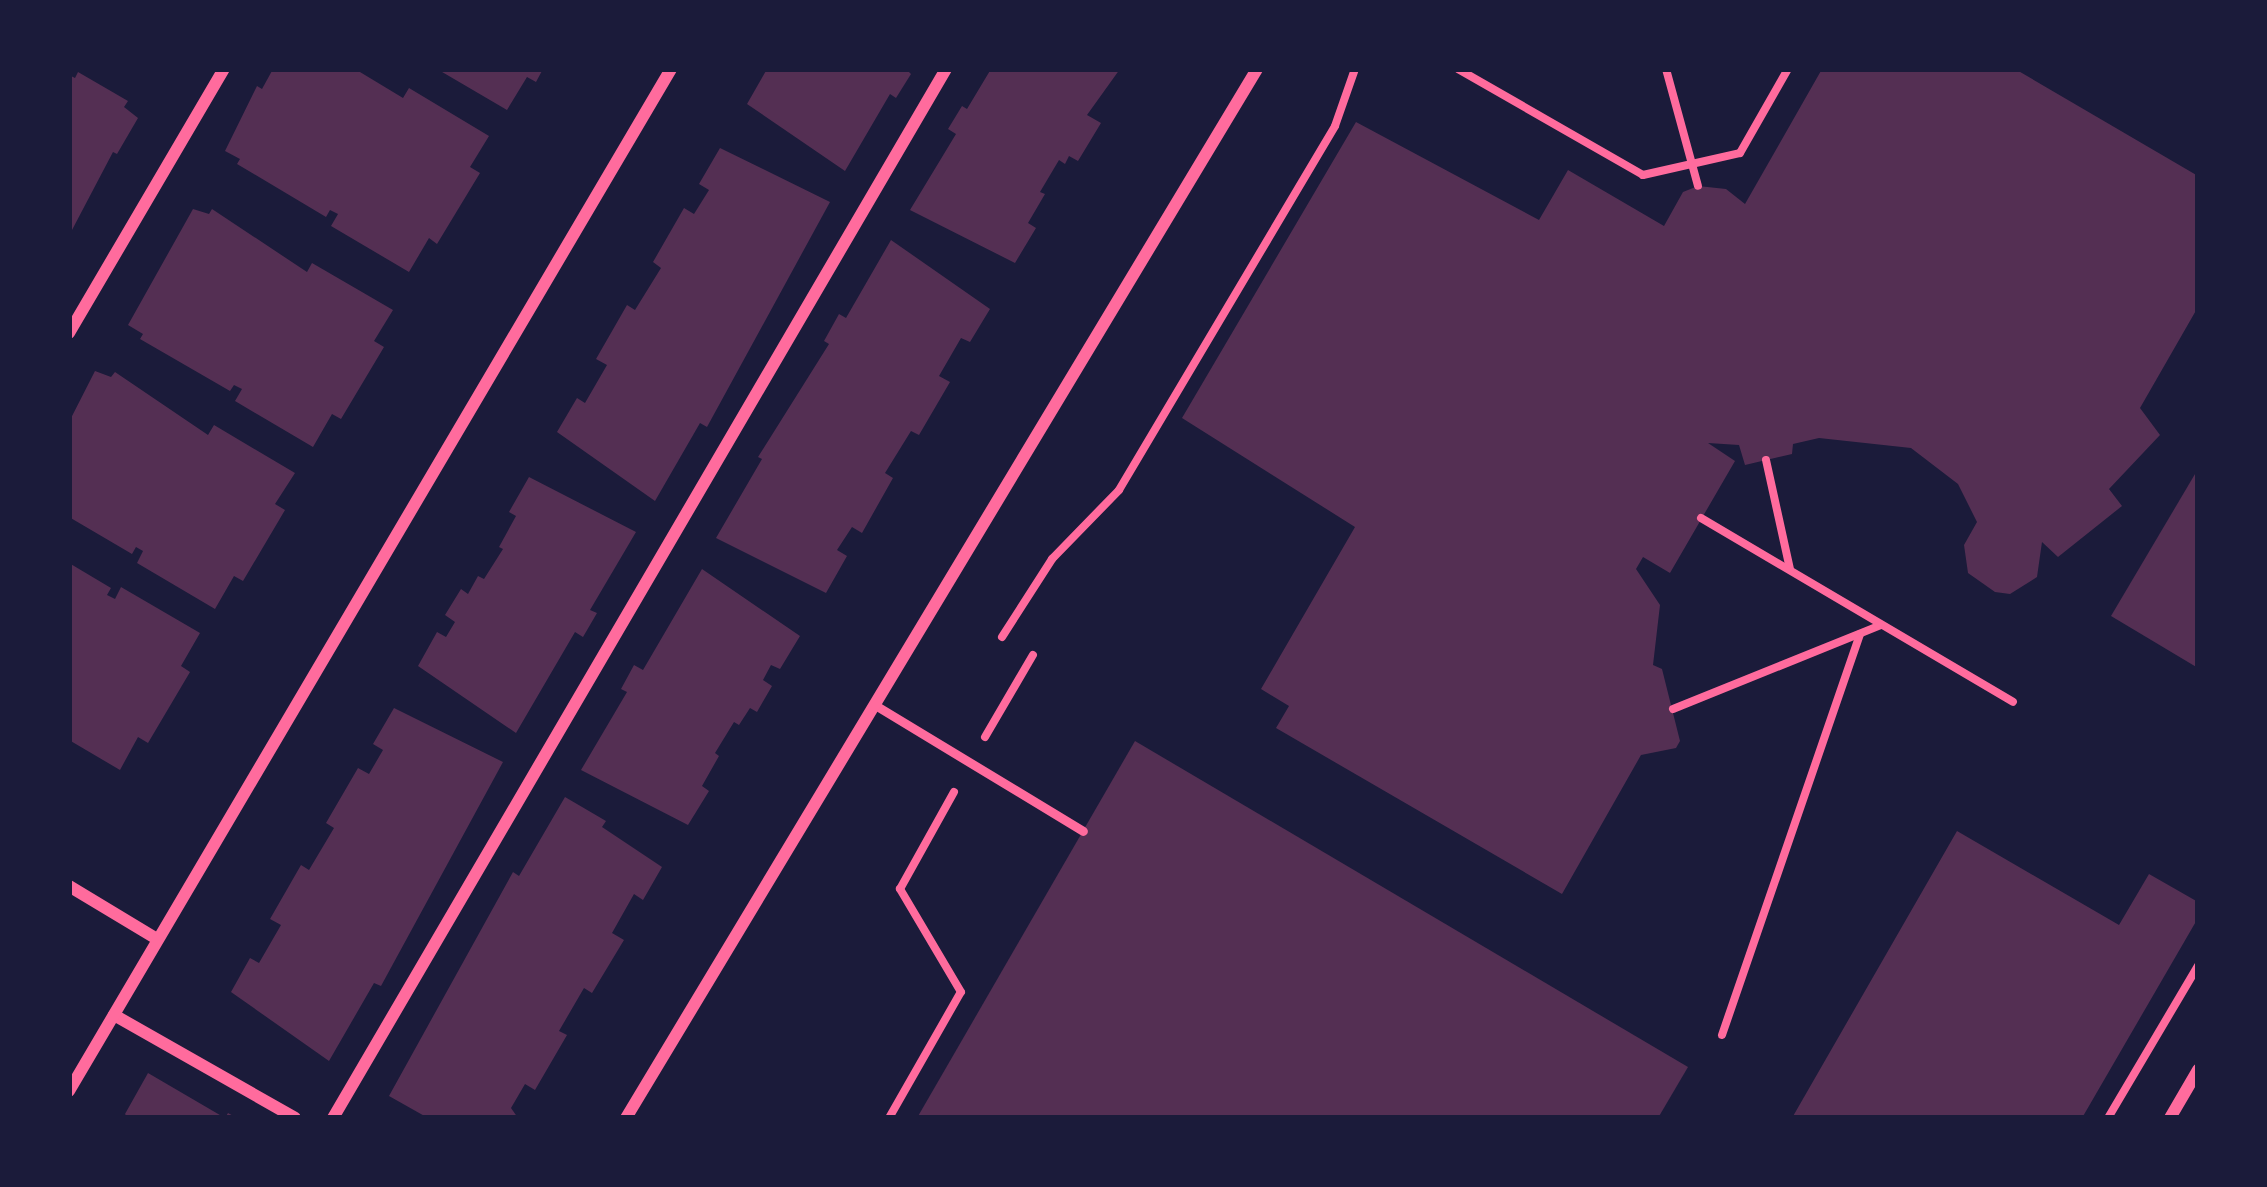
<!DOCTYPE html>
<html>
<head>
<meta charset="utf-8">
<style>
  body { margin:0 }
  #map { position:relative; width:2267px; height:1187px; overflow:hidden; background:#1b1b3a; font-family:"Exo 2",sans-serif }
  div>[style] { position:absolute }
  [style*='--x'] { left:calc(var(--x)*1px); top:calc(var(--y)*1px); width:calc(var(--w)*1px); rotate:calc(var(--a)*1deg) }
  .building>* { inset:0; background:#542f53 }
  .path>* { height:8px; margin:-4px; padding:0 4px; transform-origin:4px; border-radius:4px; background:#ff6b9d }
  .service>* { height:9px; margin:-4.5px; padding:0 4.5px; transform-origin:4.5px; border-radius:4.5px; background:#ff6b9d }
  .minor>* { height:12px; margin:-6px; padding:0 6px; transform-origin:6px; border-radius:6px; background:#ff6b9d }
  span { translate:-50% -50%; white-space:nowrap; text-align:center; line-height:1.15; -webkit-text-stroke:12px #1b1b3a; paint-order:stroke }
  .frame { position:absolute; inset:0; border:72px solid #1b1b3a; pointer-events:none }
</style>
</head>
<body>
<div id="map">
  <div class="building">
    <div style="clip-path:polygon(273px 69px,355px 69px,403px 98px,409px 88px,489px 136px,470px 167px,480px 173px,437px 244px,429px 238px,409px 272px,331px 226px,338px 214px,330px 210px,326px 217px,237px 164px,240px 159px,225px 151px,257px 86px,262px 89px)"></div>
    <div style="clip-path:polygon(437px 69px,543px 69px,536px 82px,527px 77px,507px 110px)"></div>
    <div style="clip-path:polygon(767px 69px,906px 69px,911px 74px,896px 98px,890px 94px,845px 171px,747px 104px)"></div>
    <div style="clip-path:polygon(991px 69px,1120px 69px,1087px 115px,1101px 123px,1078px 161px,1069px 156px,1065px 164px,1059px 160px,1040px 192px,1045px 194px,1028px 223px,1036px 228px,1015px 263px,910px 210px,956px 134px,948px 129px,962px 106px,967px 109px)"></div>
    <div style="clip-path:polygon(1822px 69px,2015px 69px,2198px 176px,2198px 307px,2140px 408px,2160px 435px,2109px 489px,2122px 506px,2058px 557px,2042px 542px,2037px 577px,2010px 594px,1995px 592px,1968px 573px,1964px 545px,1977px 522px,1958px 484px,1911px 448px,1819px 438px,1793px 444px,1792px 454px,1745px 465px,1739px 445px,1708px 443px,1735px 461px,1670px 573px,1643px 557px,1636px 569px,1660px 605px,1653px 665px,1662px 669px,1680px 741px,1676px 748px,1641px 755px,1562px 894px,1276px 728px,1289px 706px,1261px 689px,1355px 527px,1182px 418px,1356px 122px,1539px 220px,1568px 170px,1664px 226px,1683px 192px,1698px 186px,1726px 189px,1745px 204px)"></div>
    <div style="clip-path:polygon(78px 72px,128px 101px,124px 107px,138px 118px,117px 154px,113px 152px,72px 230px,69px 75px,75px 78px)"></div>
    <div style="clip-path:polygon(720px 148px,830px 202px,707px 427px,700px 423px,655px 501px,557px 432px,577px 398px,585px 403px,607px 365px,596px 359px,627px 305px,635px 310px,661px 268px,653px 262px,684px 208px,694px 214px,709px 190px,699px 184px)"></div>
    <div style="clip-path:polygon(193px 209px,209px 214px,212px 209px,307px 272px,312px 263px,393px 310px,374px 341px,384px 347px,341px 419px,332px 414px,313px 447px,235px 401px,242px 389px,234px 385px,230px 391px,140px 339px,143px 334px,128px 325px)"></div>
    <div style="clip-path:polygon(891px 240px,990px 309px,970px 342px,961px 338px,939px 376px,950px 382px,919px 435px,911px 431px,885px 473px,893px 478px,862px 533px,852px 527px,837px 550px,847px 556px,826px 593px,716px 538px,762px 459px,758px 457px,829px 344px,824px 341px,839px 314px,846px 318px)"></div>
    <div style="clip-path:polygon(95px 371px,111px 377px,115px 372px,208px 435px,214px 425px,295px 473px,275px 504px,285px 510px,243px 581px,234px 576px,215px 609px,137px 563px,143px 551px,136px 547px,132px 554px,69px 517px,69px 422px)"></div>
    <div style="clip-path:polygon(2198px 469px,2198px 668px,2111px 616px)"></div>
    <div style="clip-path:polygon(529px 477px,636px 532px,590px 610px,597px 613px,583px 637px,575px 632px,516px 733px,418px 666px,437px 632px,446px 637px,455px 622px,445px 615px,461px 589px,468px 594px,478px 576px,484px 579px,503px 549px,499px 547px,516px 516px,509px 512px)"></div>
    <div style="clip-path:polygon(69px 563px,111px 588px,107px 595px,115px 599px,121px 587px,200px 633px,181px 666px,190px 672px,148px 743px,138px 737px,120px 770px,69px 740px)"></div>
    <div style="clip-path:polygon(702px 569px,800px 636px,780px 669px,771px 665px,763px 680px,772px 686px,757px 712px,750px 708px,739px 725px,734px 722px,715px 753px,719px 756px,702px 786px,709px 791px,688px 825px,581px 770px,627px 692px,621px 689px,634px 665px,643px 670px)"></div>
    <div style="clip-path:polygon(394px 708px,503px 762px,381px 986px,374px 983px,329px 1061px,231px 992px,250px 958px,259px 963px,281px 925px,270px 919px,301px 865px,309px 870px,334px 828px,326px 823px,358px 768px,369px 774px,383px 750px,373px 744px)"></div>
    <div style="clip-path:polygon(1135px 741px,1688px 1067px,1658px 1118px,917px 1118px)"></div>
    <div style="clip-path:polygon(565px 797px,606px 821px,602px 827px,662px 867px,643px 900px,634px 894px,612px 933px,624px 940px,592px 993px,584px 988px,559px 1031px,567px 1035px,535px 1090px,525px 1084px,511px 1108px,518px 1118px,428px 1118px,389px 1096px,513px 872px,519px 876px)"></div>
    <div style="clip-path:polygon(1957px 831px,2119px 925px,2149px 874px,2198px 902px,2198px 918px,2082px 1118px,1792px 1118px)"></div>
    <div style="clip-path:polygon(148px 1073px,225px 1118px,228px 1113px,237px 1118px,128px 1118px,125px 1114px)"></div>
  </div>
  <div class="path">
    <div style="--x:1458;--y:69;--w:213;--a:29.8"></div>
    <div style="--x:1643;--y:175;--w:99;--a:-12.8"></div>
    <div style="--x:1740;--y:153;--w:97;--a:-60.3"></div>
    <div style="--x:1666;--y:69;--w:121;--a:74.7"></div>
    <div style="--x:1766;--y:460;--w:112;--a:77.6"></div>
    <div style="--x:1701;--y:518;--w:362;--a:30.5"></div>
    <div style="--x:1002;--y:637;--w:93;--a:-57.3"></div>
    <div style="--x:1052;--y:559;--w:96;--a:-45.8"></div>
    <div style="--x:1119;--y:490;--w:423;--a:-59.3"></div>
    <div style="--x:1335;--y:126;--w:60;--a:-70.7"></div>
    <div style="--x:1673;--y:709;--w:224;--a:-22"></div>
    <div style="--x:985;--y:737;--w:95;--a:-59.7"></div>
    <div style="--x:1722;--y:1035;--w:424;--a:-71"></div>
    <div style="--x:889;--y:1118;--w:145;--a:-60.3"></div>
    <div style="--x:961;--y:992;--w:120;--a:-120.6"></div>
    <div style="--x:900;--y:889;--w:111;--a:-60.9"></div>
    <div style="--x:2108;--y:1118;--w:177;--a:-59.4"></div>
  </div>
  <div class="service">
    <div style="--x:875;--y:705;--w:243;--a:31.2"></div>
  </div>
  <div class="minor">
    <div style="--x:69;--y:333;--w:306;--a:-59.6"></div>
    <div style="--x:69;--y:886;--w:103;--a:31.1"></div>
    <div style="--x:114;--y:1015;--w:208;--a:29.6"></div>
    <div style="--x:69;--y:1091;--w:1186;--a:-59.5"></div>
    <div style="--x:333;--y:1118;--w:1215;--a:-59.7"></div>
    <div style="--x:626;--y:1118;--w:1224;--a:-58.97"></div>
    <div style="--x:2170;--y:1118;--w:56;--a:-59.7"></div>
  </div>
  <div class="frame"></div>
</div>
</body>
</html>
